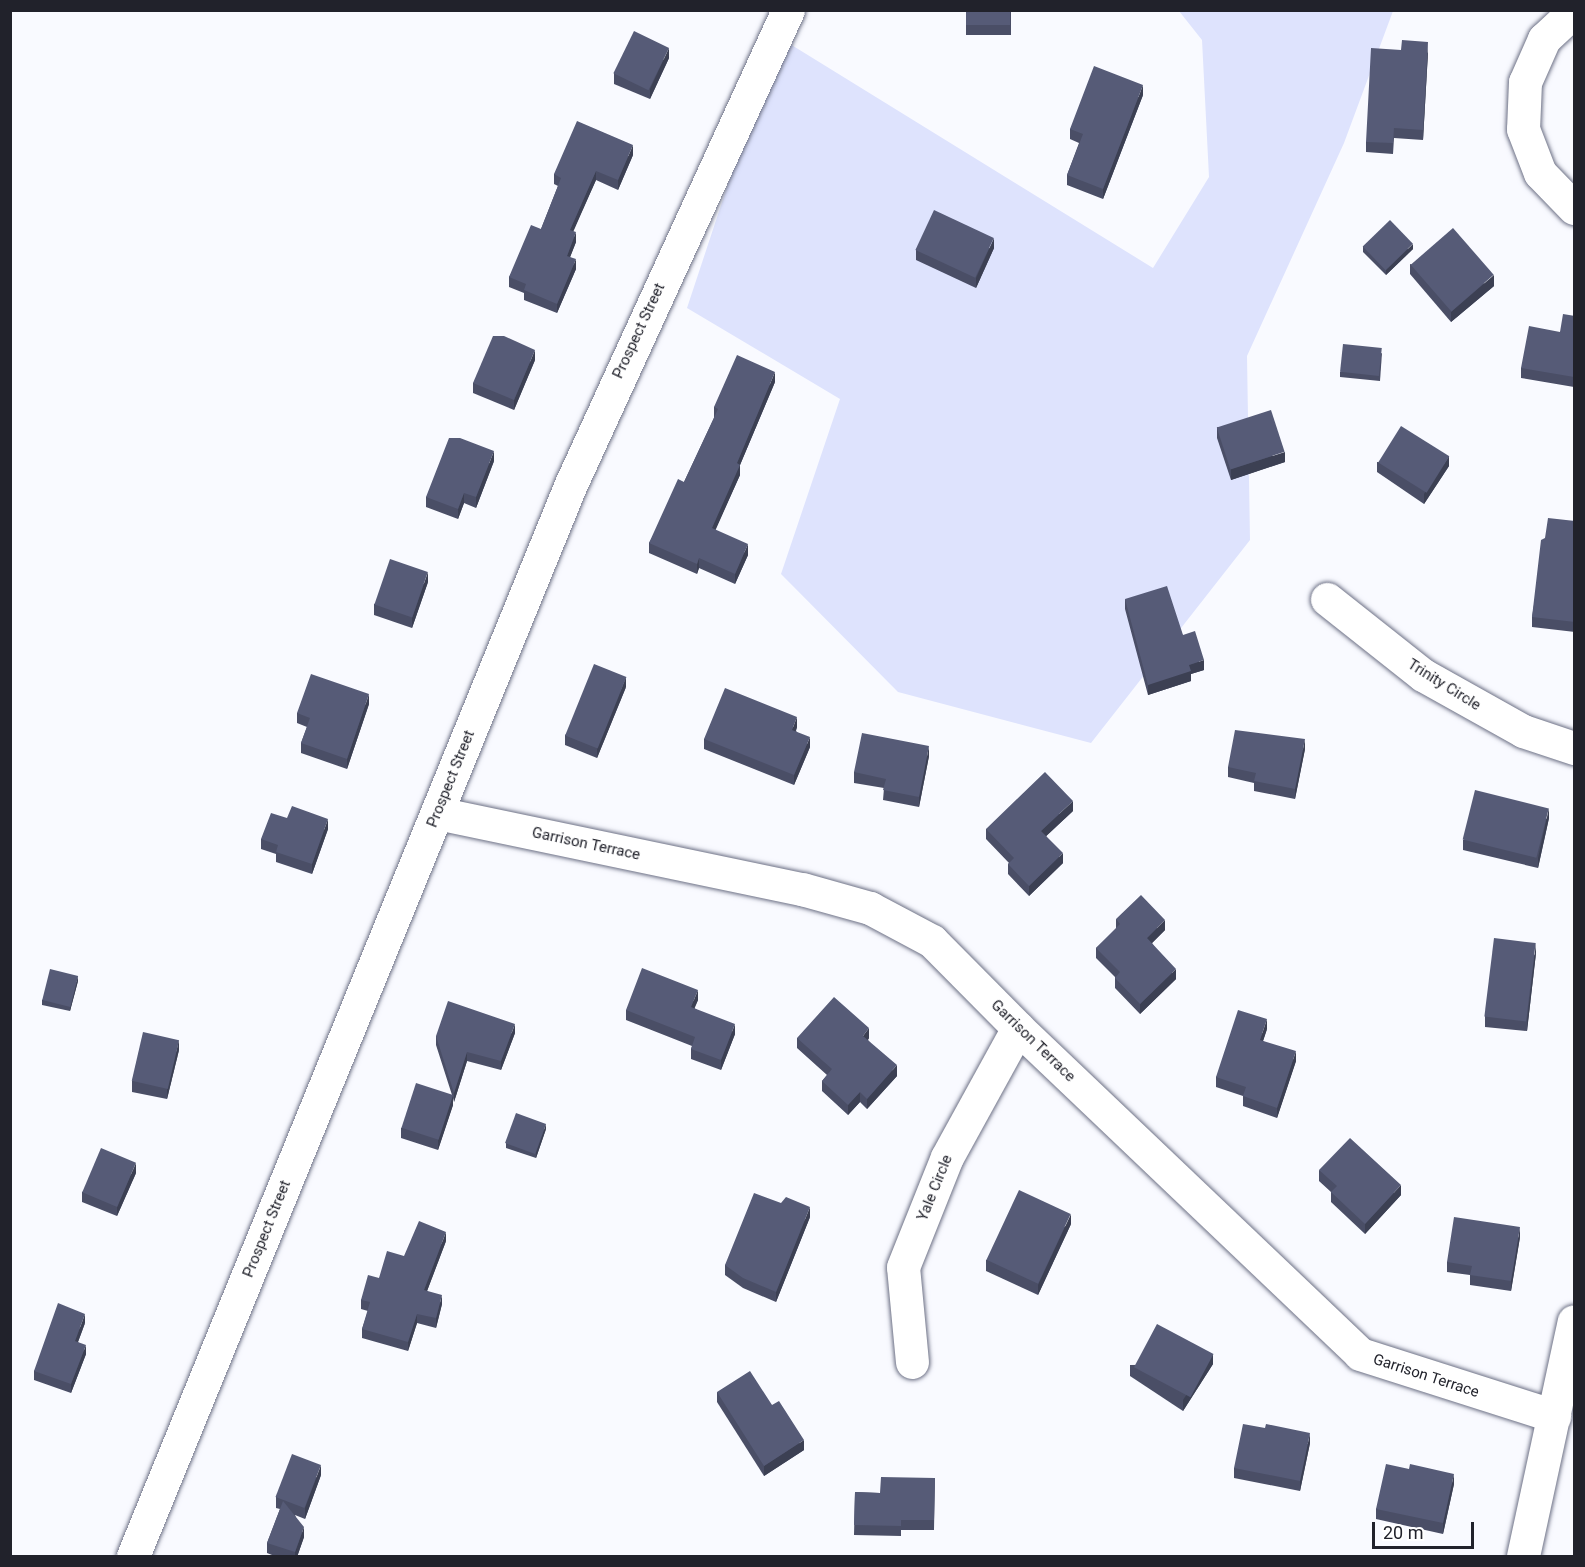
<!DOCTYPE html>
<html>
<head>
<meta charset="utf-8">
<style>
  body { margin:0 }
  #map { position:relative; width:1585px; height:1567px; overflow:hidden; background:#f9faff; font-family:Roboto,sans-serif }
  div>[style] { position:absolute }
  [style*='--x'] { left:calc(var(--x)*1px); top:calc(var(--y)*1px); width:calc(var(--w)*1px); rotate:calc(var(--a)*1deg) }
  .green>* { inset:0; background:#dee3fd }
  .roads { filter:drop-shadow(0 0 2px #6d7186) drop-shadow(0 0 2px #6d7186) }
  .minor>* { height:33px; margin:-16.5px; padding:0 16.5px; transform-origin:16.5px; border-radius:16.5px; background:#fff }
  .wall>* { inset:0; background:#4a4e66; transform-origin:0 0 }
  .shaded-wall>* { inset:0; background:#3c4053 }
  .building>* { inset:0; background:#565b77; transform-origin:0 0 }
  span { translate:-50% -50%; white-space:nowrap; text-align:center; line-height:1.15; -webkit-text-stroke:6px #fff; paint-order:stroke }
  .street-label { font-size:15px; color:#21222b }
  .frame { position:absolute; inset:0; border:12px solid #21222b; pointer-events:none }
  .scale { position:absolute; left:1372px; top:1522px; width:102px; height:27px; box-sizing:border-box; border:3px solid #21222b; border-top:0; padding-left:8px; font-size:18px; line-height:21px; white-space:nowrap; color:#21222b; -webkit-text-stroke:4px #fff; paint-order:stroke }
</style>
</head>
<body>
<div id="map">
  <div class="green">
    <div style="clip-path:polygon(1179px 11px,1393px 11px,1344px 143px,1247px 356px,1250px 540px,1091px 743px,898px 692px,781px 574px,840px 399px,687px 308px,777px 36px,1153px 268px,1209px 177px,1202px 40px)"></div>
  </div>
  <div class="roads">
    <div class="minor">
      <div style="--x:1574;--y:11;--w:41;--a:137"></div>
      <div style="--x:1544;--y:39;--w:47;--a:113.8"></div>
      <div style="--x:1525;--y:82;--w:47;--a:92.4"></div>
      <div style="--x:1523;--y:129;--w:47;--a:68.9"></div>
      <div style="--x:1540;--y:173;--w:49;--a:45.8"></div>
      <div style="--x:1327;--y:599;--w:122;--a:38.4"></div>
      <div style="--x:1423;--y:675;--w:115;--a:29.2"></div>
      <div style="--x:1523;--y:731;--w:54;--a:18.4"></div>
      <div style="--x:437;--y:813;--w:373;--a:11.8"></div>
      <div style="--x:802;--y:889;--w:71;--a:15.6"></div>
      <div style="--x:870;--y:908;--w:70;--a:28"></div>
      <div style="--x:932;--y:941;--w:122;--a:45.3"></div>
      <div style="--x:1018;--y:1028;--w:472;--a:43.6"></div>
      <div style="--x:1360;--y:1354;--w:204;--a:17.7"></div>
      <div style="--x:912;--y:1362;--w:95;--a:-95.4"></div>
      <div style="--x:903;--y:1267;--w:118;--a:-68.2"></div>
      <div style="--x:947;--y:1157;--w:147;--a:-61.2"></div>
      <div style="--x:133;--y:1556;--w:1158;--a:-67.78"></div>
      <div style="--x:571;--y:484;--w:521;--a:-65.4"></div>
      <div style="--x:1523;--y:1556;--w:240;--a:-77.8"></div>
    </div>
  </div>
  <div class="wall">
    <div style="left:966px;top:10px;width:45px;height:25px"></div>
    <div style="clip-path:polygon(1428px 52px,1423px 140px,1394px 138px,1393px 154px,1366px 152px,1366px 142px)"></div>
    <div style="clip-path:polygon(669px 58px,650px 99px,614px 84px,614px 73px)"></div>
    <div style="clip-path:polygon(1143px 95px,1103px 199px,1067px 185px,1067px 175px,1079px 143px,1070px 139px,1070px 129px)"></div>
    <div style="clip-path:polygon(633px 155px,618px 190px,596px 180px,573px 231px,576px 242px,570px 257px,576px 269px,557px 313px,524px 300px,524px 293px,509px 287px,509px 277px,541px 229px,558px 186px,554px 184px,554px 174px)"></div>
    <div style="clip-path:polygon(1363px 247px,1413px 249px,1386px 275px,1363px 252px)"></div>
    <div style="clip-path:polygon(994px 248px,976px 288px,916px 260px,916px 250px)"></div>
    <div style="clip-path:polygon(1410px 264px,1494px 286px,1451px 322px,1410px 274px)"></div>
    <div style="clip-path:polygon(1575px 316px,1575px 382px,1574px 387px,1521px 378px,1521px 368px,1560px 332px)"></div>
    <div style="clip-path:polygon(1382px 353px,1380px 381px,1340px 377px,1340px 372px)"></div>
    <div style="clip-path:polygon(535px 360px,514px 410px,473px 393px,473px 383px)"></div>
    <div style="clip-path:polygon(775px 382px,740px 465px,740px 475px,715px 530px,748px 555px,735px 584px,699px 568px,697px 574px,649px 553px,649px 543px,684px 482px,714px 418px,714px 407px)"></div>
    <div style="clip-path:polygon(1217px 427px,1285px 462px,1231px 480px,1217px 438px)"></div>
    <div style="clip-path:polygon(494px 461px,476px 508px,464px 503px,458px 519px,426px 507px,426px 497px)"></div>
    <div style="clip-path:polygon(1377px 462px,1449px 466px,1424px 504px,1377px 472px)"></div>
    <div style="clip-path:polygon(1575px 521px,1575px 632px,1532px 627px,1532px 617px,1545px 538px)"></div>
    <div style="clip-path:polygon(428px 582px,412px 628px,374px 615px,374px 604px)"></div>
    <div style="clip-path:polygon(1125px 599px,1183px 635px,1204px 670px,1191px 674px,1191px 681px,1148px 695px,1125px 609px)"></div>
    <div style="clip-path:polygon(626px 687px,597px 758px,565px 745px,565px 735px)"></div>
    <div style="clip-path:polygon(369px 704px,347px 769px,301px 753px,301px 743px,307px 727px,297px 723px,297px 713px)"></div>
    <div style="clip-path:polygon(797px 727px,796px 731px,810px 747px,794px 785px,704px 749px,704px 739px)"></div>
    <div style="clip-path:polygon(1305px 749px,1295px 799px,1254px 791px,1254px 783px,1228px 777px,1228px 767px)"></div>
    <div style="clip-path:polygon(929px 756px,919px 807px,883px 800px,884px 788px,854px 783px,854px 772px)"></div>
    <div style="clip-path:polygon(1073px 811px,1046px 836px,1063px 863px,1029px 896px,1008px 874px,1008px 864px,1009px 863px,986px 839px,986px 829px)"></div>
    <div style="clip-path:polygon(1549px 818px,1538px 868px,1463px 850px,1463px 840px)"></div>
    <div style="clip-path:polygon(328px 829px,312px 874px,276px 862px,276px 854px,261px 849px,261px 839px)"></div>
    <div style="clip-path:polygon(1116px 919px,1165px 930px,1152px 943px,1176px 979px,1140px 1014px,1115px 988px,1115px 977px,1096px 958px,1096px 948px,1116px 929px)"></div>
    <div style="clip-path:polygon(1536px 953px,1527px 1031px,1485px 1027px,1485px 1016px)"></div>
    <div style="clip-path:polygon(78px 981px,70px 1011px,42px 1005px,42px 1000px)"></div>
    <div style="clip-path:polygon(698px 1000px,694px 1008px,735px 1034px,721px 1070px,691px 1059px,691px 1049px,692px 1046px,626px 1020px,626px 1010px)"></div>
    <div style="clip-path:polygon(1267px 1029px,1263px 1041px,1296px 1061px,1277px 1118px,1243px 1106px,1243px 1096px,1216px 1087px,1216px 1077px)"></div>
    <div style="clip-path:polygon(515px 1033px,501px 1070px,467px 1061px,454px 1102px,453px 1098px,453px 1105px,438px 1150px,401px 1138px,401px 1128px,452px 1095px,436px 1045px,436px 1036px)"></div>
    <div style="clip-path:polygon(797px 1038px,869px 1038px,868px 1040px,897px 1076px,867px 1109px,860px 1102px,848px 1115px,822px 1091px,822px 1081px,827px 1075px,797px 1048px)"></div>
    <div style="clip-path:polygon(179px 1050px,167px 1099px,132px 1092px,132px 1081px)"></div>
    <div style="clip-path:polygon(546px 1129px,536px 1158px,506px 1148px,506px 1143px)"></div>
    <div style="clip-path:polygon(1319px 1170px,1401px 1195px,1365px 1234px,1331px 1202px,1331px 1192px,1319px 1181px)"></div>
    <div style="clip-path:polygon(136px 1173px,117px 1216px,82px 1202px,82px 1192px)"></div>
    <div style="clip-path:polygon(810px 1217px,776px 1302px,743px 1288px,725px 1275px,725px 1265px)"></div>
    <div style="clip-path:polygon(1071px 1224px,1038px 1295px,986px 1271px,986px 1260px)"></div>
    <div style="clip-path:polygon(1520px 1237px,1511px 1291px,1470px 1285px,1470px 1275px,1447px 1272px,1447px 1262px)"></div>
    <div style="clip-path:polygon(446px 1241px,427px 1291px,442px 1304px,436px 1328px,417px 1323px,408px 1351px,362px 1338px,362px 1329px,368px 1311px,361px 1309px,361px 1300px,379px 1278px)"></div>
    <div style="clip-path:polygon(85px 1323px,78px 1342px,86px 1354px,71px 1393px,34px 1380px,34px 1371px)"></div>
    <div style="clip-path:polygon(1213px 1364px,1183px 1411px,1130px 1376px,1130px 1365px)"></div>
    <div style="clip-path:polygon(717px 1392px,772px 1405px,804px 1450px,764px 1476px,717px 1402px)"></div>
    <div style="clip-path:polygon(1310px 1443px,1300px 1491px,1234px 1478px,1234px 1468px)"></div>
    <div style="clip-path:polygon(1409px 1469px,1454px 1484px,1443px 1534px,1376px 1519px,1376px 1509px)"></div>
    <div style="clip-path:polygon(321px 1475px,305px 1519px,295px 1515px,304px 1537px,297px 1557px,277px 1557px,267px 1553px,267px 1543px,280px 1509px,276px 1508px,276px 1497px)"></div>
    <div style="clip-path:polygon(935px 1478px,934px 1530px,901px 1530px,901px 1536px,854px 1535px,855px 1492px,880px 1493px)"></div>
  </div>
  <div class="shaded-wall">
    <div style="clip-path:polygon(1428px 42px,1428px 52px,1423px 140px,1423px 130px)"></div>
    <div style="clip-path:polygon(669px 48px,669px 58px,650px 99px,650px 89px)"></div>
    <div style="clip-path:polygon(1143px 85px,1143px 95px,1103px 199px,1103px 189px)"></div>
    <div style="clip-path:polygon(633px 145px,633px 155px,618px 190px,618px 180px)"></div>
    <div style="clip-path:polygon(596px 171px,596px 180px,570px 239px,570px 230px)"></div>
    <div style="clip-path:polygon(576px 232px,576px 242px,567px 265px,567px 256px)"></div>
    <div style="clip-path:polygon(994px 238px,994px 248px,976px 288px,976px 278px)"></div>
    <div style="clip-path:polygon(1413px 244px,1413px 249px,1386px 275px,1386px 270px)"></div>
    <div style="clip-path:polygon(576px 259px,576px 269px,557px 313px,557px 304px)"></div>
    <div style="clip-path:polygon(1494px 275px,1494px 286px,1451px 322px,1451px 312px)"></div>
    <div style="clip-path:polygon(535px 350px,535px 360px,514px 410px,514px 400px)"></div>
    <div style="clip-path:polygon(775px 372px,775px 382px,740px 465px,740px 475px,712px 538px,712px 528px,737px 463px)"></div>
    <div style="clip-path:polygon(494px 451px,494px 461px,476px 508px,476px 497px)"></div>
    <div style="clip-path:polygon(1285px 452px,1285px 462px,1231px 480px,1231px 469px)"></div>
    <div style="clip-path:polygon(1449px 456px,1449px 466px,1424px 504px,1424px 494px)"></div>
    <div style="clip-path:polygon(464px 493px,464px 503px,458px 519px,458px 509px)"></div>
    <div style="clip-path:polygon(748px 544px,748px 555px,735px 584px,735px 574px)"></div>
    <div style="clip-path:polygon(699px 558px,699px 568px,697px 574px,697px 564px)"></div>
    <div style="clip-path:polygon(428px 572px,428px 582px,412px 628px,412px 618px)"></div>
    <div style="clip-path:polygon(1204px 660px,1204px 670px,1191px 674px,1191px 681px,1148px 695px,1148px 685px,1189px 665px)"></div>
    <div style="clip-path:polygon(626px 677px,626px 687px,597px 758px,597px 748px)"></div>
    <div style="clip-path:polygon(369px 694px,369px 704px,347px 769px,347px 759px)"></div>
    <div style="clip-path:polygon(797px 717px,797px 727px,792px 740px,792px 730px)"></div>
    <div style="clip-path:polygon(810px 737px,810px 747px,794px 785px,794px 775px)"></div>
    <div style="clip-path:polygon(1305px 739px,1305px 749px,1295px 799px,1295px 789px)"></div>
    <div style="clip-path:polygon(929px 746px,929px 756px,919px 807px,919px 797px)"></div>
    <div style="clip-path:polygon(1073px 801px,1073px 811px,1041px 841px,1041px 831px)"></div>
    <div style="clip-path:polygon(1549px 808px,1549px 818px,1538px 868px,1538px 858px)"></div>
    <div style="clip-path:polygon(328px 819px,328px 829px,312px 874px,312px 864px)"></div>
    <div style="clip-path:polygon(1063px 853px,1063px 863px,1029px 896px,1029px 886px)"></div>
    <div style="clip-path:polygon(1165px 920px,1165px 930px,1147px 948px,1147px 938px)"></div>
    <div style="clip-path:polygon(1536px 943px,1536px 953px,1527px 1031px,1527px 1021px)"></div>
    <div style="clip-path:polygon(1176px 969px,1176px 979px,1140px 1014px,1140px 1004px)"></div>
    <div style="clip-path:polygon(78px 976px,78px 981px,70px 1011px,70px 1006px)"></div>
    <div style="clip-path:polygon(698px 990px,698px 1000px,691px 1017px,691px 1007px)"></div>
    <div style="clip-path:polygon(1267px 1019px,1267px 1029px,1260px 1050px,1260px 1040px)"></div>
    <div style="clip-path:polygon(515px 1024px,515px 1033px,501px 1070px,501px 1061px)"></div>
    <div style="clip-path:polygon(735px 1024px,735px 1034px,721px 1070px,721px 1060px)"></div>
    <div style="clip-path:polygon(869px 1028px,869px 1038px,863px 1046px,863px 1036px)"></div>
    <div style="clip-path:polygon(179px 1040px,179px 1050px,167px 1099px,167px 1089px)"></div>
    <div style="clip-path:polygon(1296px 1051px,1296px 1061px,1277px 1118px,1277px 1108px)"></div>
    <div style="clip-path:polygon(467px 1052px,467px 1061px,454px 1102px,454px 1093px)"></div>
    <div style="clip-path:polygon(897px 1065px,897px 1076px,867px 1109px,867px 1099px)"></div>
    <div style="clip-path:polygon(860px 1092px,860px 1102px,848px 1115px,848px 1105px)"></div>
    <div style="clip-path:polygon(453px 1095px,453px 1105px,438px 1150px,438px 1140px)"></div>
    <div style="clip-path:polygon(546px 1124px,546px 1129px,536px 1158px,536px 1153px)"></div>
    <div style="clip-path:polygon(136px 1163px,136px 1173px,117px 1216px,117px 1206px)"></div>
    <div style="clip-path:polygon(1401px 1185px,1401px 1195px,1365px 1234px,1365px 1224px)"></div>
    <div style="clip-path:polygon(810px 1207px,810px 1217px,776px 1302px,776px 1292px)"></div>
    <div style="clip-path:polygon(1071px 1214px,1071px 1224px,1038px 1295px,1038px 1285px)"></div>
    <div style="clip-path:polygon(1520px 1227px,1520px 1237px,1511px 1291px,1511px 1281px)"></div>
    <div style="clip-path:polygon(446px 1232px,446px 1241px,424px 1299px,424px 1290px)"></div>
    <div style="clip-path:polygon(442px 1295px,442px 1304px,436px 1328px,436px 1318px)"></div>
    <div style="clip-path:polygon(85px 1314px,85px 1323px,75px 1350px,75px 1341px)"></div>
    <div style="clip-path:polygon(417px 1314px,417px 1323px,408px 1351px,408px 1342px)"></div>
    <div style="clip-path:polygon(86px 1345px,86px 1354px,71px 1393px,71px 1384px)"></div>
    <div style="clip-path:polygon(1213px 1354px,1213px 1364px,1183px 1411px,1183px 1400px)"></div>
    <div style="clip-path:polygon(1310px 1433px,1310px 1443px,1300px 1491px,1300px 1481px)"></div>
    <div style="clip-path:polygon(804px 1440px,804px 1450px,764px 1476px,764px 1466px)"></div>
    <div style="clip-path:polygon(321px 1465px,321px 1475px,305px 1519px,305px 1508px)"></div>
    <div style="clip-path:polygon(1454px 1474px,1454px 1484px,1443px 1534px,1443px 1523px)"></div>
    <div style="clip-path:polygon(304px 1527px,304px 1537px,297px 1557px,295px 1557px,295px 1552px)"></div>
  </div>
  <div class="building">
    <div style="left:966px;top:10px;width:44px;height:15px"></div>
    <div style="left:634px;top:31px;width:39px;height:47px;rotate:26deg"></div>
    <div style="clip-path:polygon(1402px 40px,1428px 42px,1423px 130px,1394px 128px,1393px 143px,1366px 142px,1371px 48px,1401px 50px)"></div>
    <div style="clip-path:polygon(1094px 66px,1143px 85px,1103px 189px,1067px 175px,1083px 134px,1070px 129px)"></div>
    <div style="clip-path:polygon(577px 121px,633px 145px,618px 180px,596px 171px,570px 230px,576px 232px,567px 256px,576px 259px,557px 304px,524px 290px,526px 284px,509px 277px,531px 225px,541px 229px,561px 178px,554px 174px)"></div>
    <div style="left:934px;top:210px;width:66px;height:44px;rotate:25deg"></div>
    <div style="left:1390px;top:220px;width:33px;height:38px;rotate:46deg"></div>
    <div style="left:1453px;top:228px;width:62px;height:56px;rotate:49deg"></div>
    <div style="clip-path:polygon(1563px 314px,1575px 316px,1575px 372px,1574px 377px,1521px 368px,1529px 326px,1560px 332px)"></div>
    <div style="clip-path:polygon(493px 336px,504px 336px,535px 350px,514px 400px,473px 383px)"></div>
    <div style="left:1343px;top:344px;width:39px;height:28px;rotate:6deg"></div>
    <div style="clip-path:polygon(737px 355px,775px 372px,737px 463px,740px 465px,712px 528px,748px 544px,735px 574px,699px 558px,697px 564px,649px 543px,678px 479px,684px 482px,718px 409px,714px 407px)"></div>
    <div style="left:1271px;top:410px;width:44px;height:57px;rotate:72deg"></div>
    <div style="left:1401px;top:426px;width:57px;height:43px;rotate:32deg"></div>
    <div style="clip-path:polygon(449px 438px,460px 438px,494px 451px,476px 497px,464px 493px,458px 509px,426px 497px)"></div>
    <div style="clip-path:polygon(1548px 518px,1575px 521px,1575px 622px,1532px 617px,1541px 540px,1545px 538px)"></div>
    <div style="left:390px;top:559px;width:40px;height:48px;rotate:19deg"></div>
    <div style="clip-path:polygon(1167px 586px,1183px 635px,1195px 631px,1204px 660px,1189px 665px,1191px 671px,1148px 685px,1125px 599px)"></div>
    <div style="left:594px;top:664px;width:35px;height:77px;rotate:22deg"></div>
    <div style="clip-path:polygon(311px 674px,369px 694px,347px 759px,301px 743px,310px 718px,297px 713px)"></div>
    <div style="clip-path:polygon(725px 688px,797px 717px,792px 730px,810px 737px,794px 775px,704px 739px)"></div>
    <div style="clip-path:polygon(1235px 730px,1305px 739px,1295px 789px,1254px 781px,1256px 773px,1228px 767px)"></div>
    <div style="clip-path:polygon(862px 733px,929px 746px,919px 797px,883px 790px,886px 779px,854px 772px)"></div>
    <div style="clip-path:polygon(1045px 772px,1073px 801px,1041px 831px,1063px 853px,1029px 886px,1008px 864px,1014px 858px,986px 829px)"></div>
    <div style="left:1475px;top:790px;width:76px;height:51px;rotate:14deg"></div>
    <div style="clip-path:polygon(292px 806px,328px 819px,312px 864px,276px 852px,278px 845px,261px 839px,271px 813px,287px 818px)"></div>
    <div style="clip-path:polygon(1141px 895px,1165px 920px,1147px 938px,1176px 969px,1140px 1004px,1115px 978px,1120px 972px,1096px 948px,1120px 924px,1116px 919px)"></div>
    <div style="left:1494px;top:938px;width:42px;height:79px;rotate:7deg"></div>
    <div style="clip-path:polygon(642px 968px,698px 990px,691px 1007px,735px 1024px,721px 1060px,691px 1049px,695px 1037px,626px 1010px)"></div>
    <div style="left:50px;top:969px;width:29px;height:32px;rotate:14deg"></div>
    <div style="clip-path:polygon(834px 997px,869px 1028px,863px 1036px,897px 1065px,867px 1099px,860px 1092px,848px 1105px,822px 1081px,832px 1069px,797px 1038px)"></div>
    <div style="clip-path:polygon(448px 1001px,515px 1024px,501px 1061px,467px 1052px,454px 1093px,436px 1036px)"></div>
    <div style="clip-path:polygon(1238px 1010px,1267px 1019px,1260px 1040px,1296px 1051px,1277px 1108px,1243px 1096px,1246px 1087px,1216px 1077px)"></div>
    <div style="left:143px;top:1032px;width:37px;height:50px;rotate:13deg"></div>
    <div style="left:416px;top:1083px;width:39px;height:47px;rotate:18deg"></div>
    <div style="left:516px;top:1113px;width:32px;height:32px;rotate:20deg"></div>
    <div style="clip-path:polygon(1350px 1138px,1401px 1185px,1365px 1224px,1331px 1192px,1337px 1186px,1319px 1170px)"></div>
    <div style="left:101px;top:1148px;width:38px;height:48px;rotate:23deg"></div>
    <div style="left:1019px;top:1190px;width:57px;height:77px;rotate:25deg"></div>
    <div style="clip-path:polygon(754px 1193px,781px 1203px,786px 1197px,810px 1207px,776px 1292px,743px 1278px,725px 1265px)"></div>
    <div style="clip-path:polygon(1454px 1217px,1520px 1227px,1511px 1281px,1470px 1275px,1472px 1266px,1447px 1262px)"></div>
    <div style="clip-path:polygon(419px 1221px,446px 1232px,424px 1290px,442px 1295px,436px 1318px,417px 1314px,408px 1342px,362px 1329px,370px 1302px,361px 1300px,368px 1275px,379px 1278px,387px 1251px,404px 1256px)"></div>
    <div style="clip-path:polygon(58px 1303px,85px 1314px,75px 1341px,86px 1345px,71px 1384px,34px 1371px)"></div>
    <div style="left:1157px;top:1324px;width:64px;height:49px;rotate:28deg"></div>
    <div style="clip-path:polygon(750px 1371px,772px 1405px,779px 1401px,804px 1440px,764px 1466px,717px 1392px)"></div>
    <div style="clip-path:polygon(1243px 1424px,1265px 1428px,1266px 1424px,1310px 1433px,1300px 1481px,1234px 1468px)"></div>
    <div style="left:292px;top:1454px;width:31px;height:46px;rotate:21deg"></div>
    <div style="clip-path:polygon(1386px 1464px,1409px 1469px,1410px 1464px,1454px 1474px,1443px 1523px,1376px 1509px)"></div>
    <div style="clip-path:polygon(881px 1477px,935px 1478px,934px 1520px,901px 1520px,901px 1526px,854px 1525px,855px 1492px,880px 1493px)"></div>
    <div style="clip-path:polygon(283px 1501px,304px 1527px,295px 1552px,267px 1543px)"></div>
  </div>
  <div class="street-label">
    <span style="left:639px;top:331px;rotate:-65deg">Prospect Street</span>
    <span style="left:1444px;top:685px;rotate:32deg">Trinity Circle</span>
    <span style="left:451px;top:779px;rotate:-68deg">Prospect Street</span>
    <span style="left:586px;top:844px;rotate:12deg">Garrison Terrace</span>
    <span style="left:1033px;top:1041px;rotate:44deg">Garrison Terrace</span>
    <span style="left:935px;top:1188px;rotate:-68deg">Yale Circle</span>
    <span style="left:267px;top:1229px;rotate:-68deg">Prospect Street</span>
    <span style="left:1426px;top:1376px;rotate:18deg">Garrison Terrace</span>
  </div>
  <div class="frame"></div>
  <div class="scale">20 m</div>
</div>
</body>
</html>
